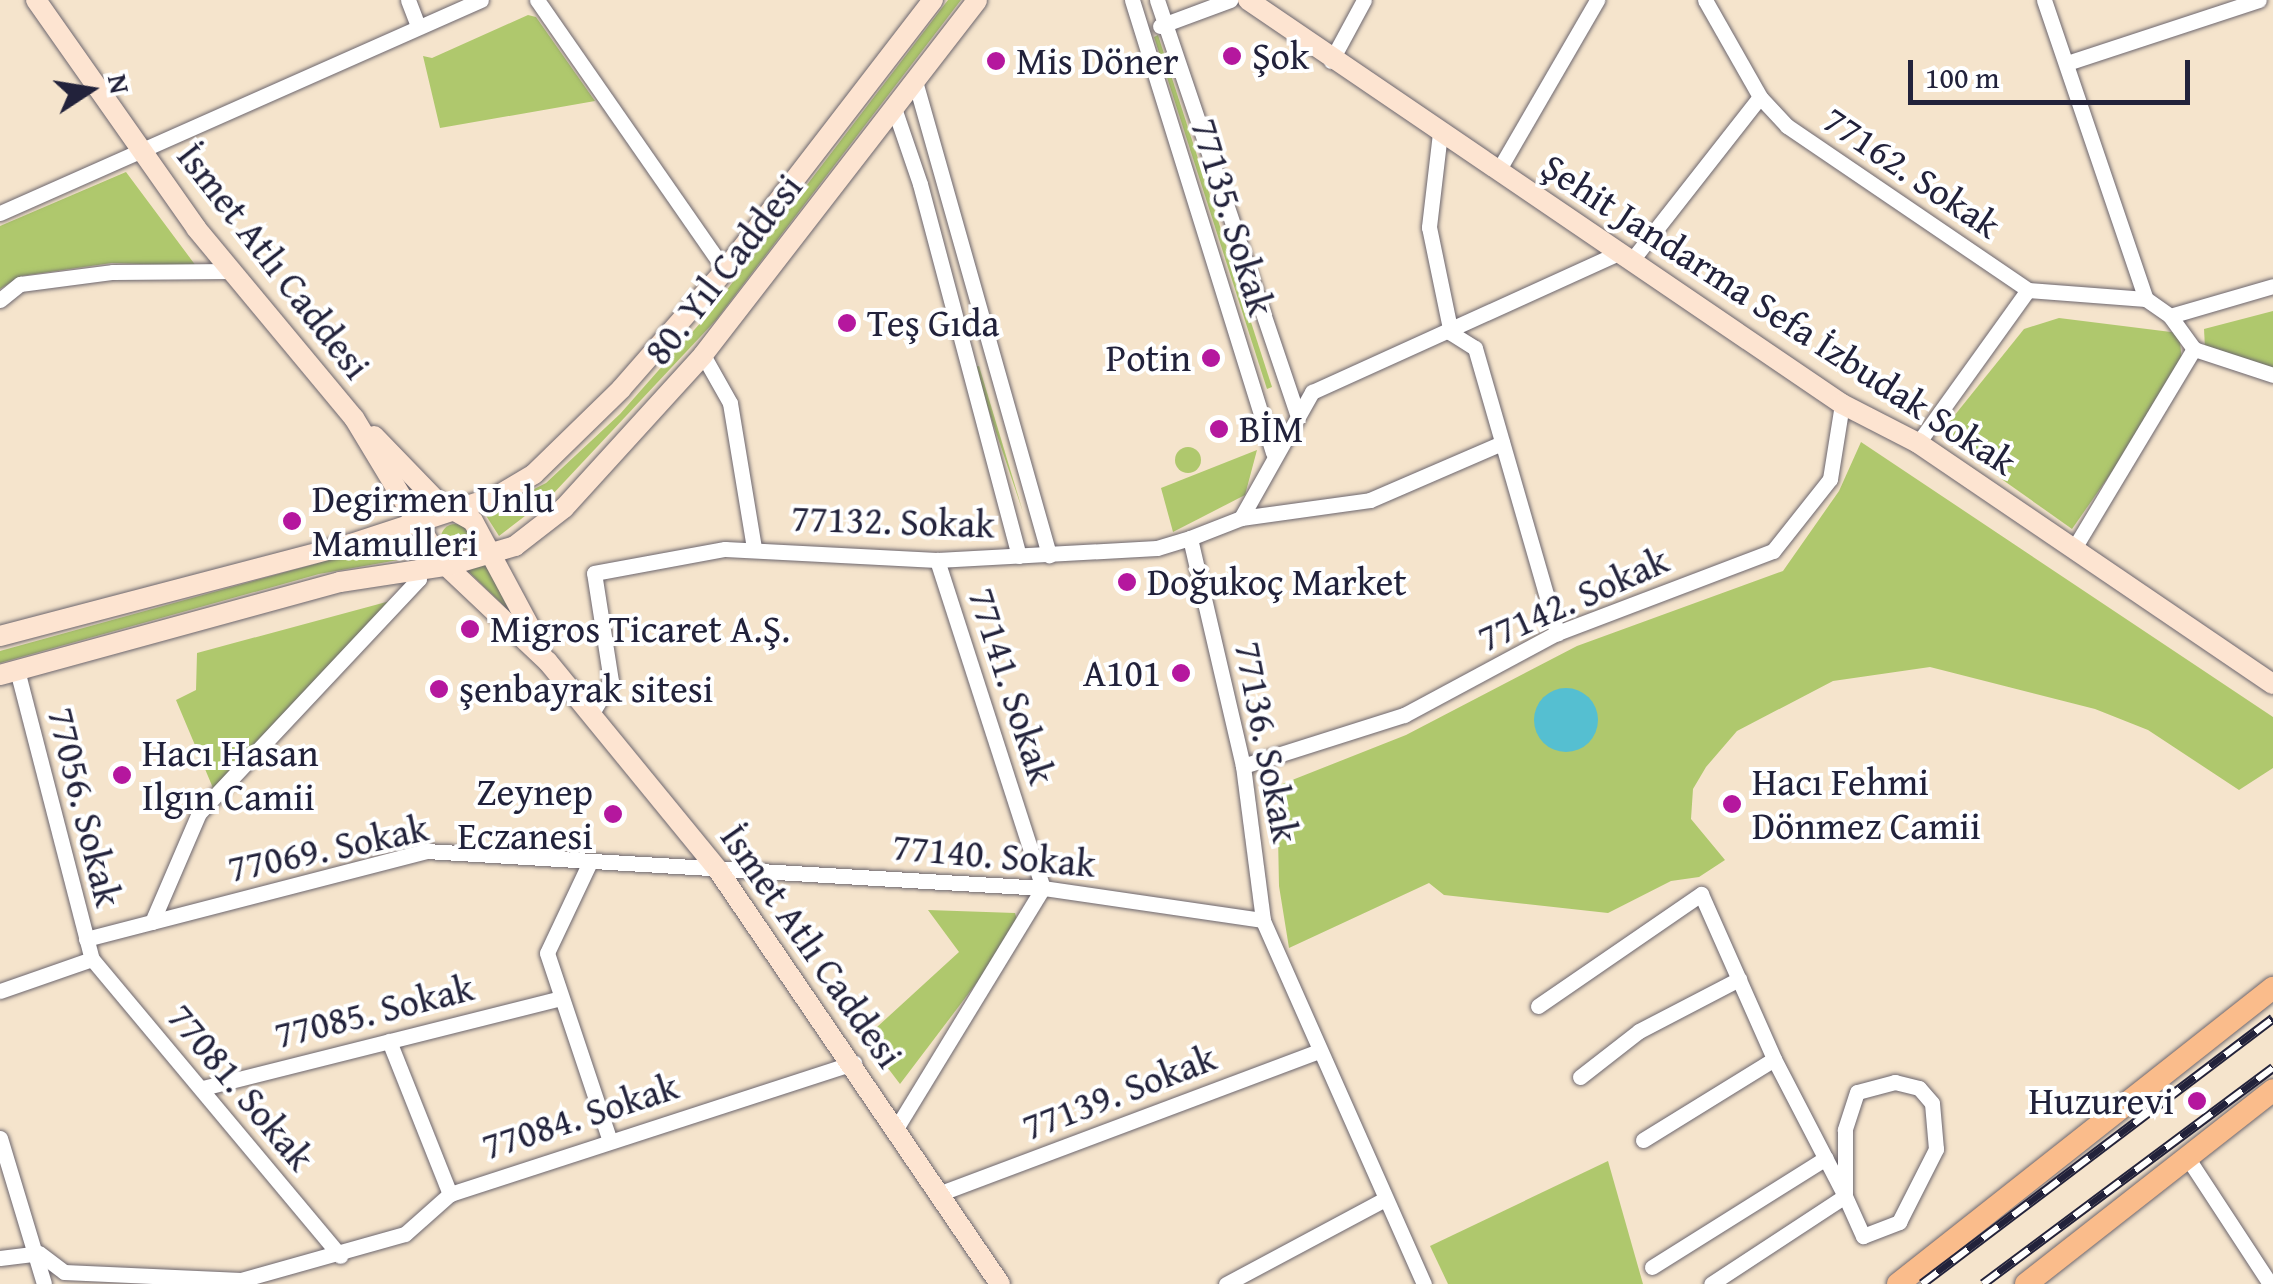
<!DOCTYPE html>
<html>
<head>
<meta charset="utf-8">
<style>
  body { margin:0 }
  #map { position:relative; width:2273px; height:1284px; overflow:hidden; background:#f5e4cc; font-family:"Gentium Book Plus",serif }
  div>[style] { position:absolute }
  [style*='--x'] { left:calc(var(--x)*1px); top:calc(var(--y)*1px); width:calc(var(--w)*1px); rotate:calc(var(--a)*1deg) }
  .green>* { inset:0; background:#afc86d }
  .round { border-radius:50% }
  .water>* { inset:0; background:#55bfd1 }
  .roads { filter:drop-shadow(0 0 2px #6c666e) drop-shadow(0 0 2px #6c666e) }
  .minor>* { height:15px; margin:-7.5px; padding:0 7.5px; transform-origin:7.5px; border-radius:7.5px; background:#fff }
  .secondary>* { height:20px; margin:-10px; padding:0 10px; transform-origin:10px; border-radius:10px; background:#fde4d1 }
  .primary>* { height:22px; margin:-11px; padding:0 11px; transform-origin:11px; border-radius:11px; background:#fabc8b }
  .rail>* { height:10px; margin-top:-5px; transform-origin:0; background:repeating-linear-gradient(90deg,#fff 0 19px,#22223b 0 38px); box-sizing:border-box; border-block:2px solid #22223b }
  .dots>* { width:28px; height:28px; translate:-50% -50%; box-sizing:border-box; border:5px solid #fff; border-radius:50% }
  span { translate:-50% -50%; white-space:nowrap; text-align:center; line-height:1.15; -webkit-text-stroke:8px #fff; paint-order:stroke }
  .poi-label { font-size:38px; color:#22223b }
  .left { translate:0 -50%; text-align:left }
  .right { translate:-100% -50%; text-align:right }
  .street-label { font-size:38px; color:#22223b }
  .north { position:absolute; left:40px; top:40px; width:100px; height:100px; -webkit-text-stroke:8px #fff; paint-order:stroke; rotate:78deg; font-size:28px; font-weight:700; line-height:40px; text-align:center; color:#22223b }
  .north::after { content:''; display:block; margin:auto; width:35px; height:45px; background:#22223b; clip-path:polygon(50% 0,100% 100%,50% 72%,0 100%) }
  .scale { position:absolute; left:1908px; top:60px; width:282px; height:45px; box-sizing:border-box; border:5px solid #22223b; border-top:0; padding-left:12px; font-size:30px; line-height:35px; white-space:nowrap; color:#22223b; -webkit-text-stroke:8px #fff; paint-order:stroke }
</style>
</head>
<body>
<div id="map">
  <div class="green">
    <div style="clip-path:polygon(948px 0,961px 0,716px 320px,551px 496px,499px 536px,485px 514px,546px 483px,620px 414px,710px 312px)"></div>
    <div style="clip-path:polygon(528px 15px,536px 17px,595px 101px,440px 128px,423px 56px,432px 58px)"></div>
    <div style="clip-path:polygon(1158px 35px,1272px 387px,1267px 389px,1154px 37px)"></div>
    <div style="clip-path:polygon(126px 172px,196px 266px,112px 263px,21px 276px,0 289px,0 226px)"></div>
    <div style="clip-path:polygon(2273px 311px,2273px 372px,2205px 348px,2204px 329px)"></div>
    <div style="clip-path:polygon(2059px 318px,2179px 333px,2183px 370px,2072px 529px,1952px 444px,1950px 421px,2024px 329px)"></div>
    <div style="clip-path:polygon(979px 366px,1023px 512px,974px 367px)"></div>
    <div style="clip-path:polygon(1861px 442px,2273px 717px,2273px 768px,2239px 790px,2148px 730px,2095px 709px,1930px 667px,1833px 681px,1737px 731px,1706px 767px,1693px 789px,1691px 819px,1725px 860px,1699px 877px,1671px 881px,1608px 913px,1444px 895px,1429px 883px,1289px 948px,1279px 886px,1277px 786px,1406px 735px,1577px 646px,1783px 571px,1839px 491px)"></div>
    <div class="round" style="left:1175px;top:447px;width:26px;height:26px"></div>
    <div style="clip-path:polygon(1257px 450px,1245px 495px,1173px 532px,1161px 488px)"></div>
    <div class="round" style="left:441px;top:524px;width:28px;height:28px"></div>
    <div style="clip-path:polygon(406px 531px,421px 556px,319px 574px,0 663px,0 651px,315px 564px)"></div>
    <div style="clip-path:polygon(486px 560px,522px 623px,468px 571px)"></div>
    <div style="clip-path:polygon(390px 601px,318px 685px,213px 788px,176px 700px,196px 690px,197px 653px)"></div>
    <div style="clip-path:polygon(928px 910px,1015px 913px,1019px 927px,900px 1084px,865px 1038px,959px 952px)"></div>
    <div style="clip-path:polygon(1608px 1161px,1643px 1284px,1448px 1284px,1430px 1246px)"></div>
  </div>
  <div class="water">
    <div class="round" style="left:1534px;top:688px;width:64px;height:64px"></div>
  </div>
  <div class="roads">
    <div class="minor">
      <div style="--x:408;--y:0;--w:28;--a:69"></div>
      <div style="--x:537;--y:0;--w:329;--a:55.2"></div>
      <div style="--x:1132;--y:0;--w:474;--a:72.7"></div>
      <div style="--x:1157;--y:0;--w:437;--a:71.3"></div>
      <div style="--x:1705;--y:0;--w:112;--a:60.4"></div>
      <div style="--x:1760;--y:97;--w:40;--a:47"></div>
      <div style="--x:1787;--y:126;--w:292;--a:34.2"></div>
      <div style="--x:2028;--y:290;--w:118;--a:4.4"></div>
      <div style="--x:2044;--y:0;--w:316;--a:71.2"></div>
      <div style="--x:2146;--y:299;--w:29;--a:35"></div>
      <div style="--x:2170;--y:316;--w:41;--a:54"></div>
      <div style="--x:2194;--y:349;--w:83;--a:18.2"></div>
      <div style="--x:1160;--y:26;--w:75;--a:-20.4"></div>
      <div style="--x:1331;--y:61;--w:69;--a:-61.6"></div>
      <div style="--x:2067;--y:63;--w:202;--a:-18.2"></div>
      <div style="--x:915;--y:81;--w:493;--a:74.2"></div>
      <div style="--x:894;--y:108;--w:80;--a:71.1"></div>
      <div style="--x:920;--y:184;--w:385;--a:75.1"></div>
      <div style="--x:1440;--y:133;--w:95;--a:96.7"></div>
      <div style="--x:1429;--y:227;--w:108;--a:78.3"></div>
      <div style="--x:1451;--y:333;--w:28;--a:32"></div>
      <div style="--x:1475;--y:348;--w:297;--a:73.9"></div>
      <div style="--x:1498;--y:171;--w:198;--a:-59.9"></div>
      <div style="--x:0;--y:213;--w:526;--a:-23.89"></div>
      <div style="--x:1632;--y:260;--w:207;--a:-51.9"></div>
      <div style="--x:0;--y:300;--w:26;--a:-39"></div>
      <div style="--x:20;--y:284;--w:94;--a:-7.4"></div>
      <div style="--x:113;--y:272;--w:118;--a:-0.5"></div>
      <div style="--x:2170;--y:316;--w:107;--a:-16.2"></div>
      <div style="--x:703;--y:355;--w:55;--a:60.6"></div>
      <div style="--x:730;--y:403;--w:147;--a:80.6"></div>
      <div style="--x:1918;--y:443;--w:188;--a:-54.3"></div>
      <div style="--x:1241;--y:518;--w:130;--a:-7.9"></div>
      <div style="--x:1370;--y:500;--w:144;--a:-23.4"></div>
      <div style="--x:2073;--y:550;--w:235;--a:-59"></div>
      <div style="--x:937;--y:560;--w:345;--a:72.1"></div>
      <div style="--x:17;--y:670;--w:299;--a:75.5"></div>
      <div style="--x:92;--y:959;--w:387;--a:50.1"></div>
      <div style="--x:592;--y:713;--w:37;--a:-59"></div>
      <div style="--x:611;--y:681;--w:109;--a:-98.9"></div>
      <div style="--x:594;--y:573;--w:133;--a:-10.4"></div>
      <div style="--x:725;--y:549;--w:212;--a:3"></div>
      <div style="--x:937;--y:560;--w:220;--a:-3.1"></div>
      <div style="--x:1157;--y:548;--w:34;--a:-17"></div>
      <div style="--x:1243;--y:766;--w:169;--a:-17.6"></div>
      <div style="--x:1404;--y:715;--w:174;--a:-28.2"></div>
      <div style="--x:1557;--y:633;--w:231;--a:-20.8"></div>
      <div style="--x:1773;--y:551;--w:92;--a:-51.6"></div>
      <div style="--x:1830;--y:479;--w:76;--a:-80.9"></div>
      <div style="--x:589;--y:864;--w:98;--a:115.3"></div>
      <div style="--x:547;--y:953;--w:195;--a:71.5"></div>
      <div style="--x:152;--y:922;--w:119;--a:-66.7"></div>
      <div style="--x:199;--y:813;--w:321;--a:-46.8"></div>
      <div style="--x:419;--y:579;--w:12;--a:-95"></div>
      <div style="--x:86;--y:939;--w:351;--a:-14.5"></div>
      <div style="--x:426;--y:851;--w:618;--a:3.43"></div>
      <div style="--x:1043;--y:888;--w:222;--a:8.3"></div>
      <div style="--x:0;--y:991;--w:97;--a:-19.2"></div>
      <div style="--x:1538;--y:1006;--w:198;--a:-34.5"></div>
      <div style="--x:1701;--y:894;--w:180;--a:66.1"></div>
      <div style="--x:1774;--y:1059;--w:154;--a:62.6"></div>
      <div style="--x:1845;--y:1196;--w:44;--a:65.8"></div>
      <div style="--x:1863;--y:1236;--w:39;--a:-21"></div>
      <div style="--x:1899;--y:1222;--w:82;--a:-63.1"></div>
      <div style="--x:1936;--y:1149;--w:46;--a:-95"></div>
      <div style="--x:1932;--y:1103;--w:20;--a:-131"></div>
      <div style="--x:1919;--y:1088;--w:25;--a:-166"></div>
      <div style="--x:1895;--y:1082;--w:39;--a:165"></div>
      <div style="--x:1857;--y:1092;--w:40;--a:108"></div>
      <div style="--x:1845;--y:1130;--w:66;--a:90"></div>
      <div style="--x:1845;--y:1196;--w:160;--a:146.7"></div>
      <div style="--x:389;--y:1041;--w:165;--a:68.3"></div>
      <div style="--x:1580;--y:1077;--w:75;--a:-37.9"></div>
      <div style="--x:1639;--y:1031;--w:113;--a:-27.5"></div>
      <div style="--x:203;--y:1088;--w:369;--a:-14.1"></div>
      <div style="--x:897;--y:1127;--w:280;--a:-58.6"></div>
      <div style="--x:0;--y:1138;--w:152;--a:73.2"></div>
      <div style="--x:1643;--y:1140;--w:154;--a:-31.7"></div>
      <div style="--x:2187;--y:1157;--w:152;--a:56.8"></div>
      <div style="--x:941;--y:1193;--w:404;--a:-20.6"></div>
      <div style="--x:0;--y:1258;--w:39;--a:-7"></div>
      <div style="--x:39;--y:1253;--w:31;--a:37"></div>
      <div style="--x:64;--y:1272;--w:177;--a:2.6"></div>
      <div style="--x:241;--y:1280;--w:170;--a:-15.7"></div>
      <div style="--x:405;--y:1234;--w:60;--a:-41.6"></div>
      <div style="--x:450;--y:1194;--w:425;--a:-18"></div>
      <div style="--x:1652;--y:1267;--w:205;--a:-32.1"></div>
      <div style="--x:1226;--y:1284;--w:180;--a:-28.1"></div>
      <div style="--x:1424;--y:1284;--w:398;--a:-113.9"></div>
      <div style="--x:1263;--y:920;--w:155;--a:-97.4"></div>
      <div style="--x:1243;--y:766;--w:234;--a:-103.1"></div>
      <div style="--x:1190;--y:538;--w:55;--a:-21.4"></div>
      <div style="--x:1241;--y:518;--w:145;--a:-60.6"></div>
      <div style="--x:1312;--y:392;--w:338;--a:-24.4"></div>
    </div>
    <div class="secondary">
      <div style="--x:36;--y:0;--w:279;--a:54.9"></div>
      <div style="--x:196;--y:228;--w:247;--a:50.3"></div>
      <div style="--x:354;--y:418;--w:165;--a:58.9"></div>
      <div style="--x:439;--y:559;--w:150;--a:43.4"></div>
      <div style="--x:548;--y:662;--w:269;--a:50.7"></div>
      <div style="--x:718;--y:870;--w:501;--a:55.74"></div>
      <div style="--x:1248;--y:0;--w:718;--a:34.22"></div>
      <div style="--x:1842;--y:404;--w:85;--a:27.2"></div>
      <div style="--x:1918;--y:443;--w:429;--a:34.2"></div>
      <div style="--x:374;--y:436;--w:91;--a:45.9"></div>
      <div style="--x:437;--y:501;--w:41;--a:29.1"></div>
      <div style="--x:473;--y:521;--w:140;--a:61.8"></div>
      <div style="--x:0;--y:636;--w:363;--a:-14.7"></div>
      <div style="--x:351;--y:544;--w:154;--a:-18.2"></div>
      <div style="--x:497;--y:496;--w:43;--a:-30.7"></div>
      <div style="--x:534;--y:474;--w:122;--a:-44.3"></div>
      <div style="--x:621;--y:389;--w:158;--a:-48.8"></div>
      <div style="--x:725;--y:270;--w:341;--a:-52.4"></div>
      <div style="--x:0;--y:675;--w:352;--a:-15.3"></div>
      <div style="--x:340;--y:582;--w:112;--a:-8.7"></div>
      <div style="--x:451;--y:565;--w:67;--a:-16.5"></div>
      <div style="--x:515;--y:546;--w:62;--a:-37.8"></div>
      <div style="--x:564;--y:508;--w:207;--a:-47.7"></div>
      <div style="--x:703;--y:355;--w:448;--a:-52.3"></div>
    </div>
    <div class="primary">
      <div style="--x:1898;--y:1284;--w:478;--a:-38.3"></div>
      <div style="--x:2026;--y:1284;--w:314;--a:-38.1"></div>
    </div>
  </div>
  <div class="rail">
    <div style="--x:1922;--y:1284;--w:440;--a:-37.1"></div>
    <div style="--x:1983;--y:1284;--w:362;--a:-36.7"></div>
  </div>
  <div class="dots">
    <div style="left:1232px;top:56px;background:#b5179e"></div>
    <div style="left:996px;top:61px;background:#b5179e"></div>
    <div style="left:847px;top:323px;background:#b5179e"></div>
    <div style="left:1211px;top:358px;background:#b5179e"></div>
    <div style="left:1219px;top:429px;background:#b5179e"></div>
    <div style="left:292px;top:521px;background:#b5179e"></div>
    <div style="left:1127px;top:582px;background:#b5179e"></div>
    <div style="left:470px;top:629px;background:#b5179e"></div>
    <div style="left:1181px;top:673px;background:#b5179e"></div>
    <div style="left:439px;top:689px;background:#b5179e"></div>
    <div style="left:122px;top:775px;background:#b5179e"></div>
    <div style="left:1732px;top:804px;background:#b5179e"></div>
    <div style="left:613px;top:814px;background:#b5179e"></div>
    <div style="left:2197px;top:1101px;background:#b5179e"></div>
  </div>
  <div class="poi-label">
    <span class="left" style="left:1252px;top:56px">Şok</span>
    <span class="left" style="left:1016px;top:61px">Mis Döner</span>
    <span class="left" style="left:867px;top:323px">Teş Gıda</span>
    <span class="right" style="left:1191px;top:358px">Potin</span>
    <span class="left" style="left:1239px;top:429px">BİM</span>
    <span class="left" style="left:312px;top:521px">Degirmen Unlu<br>Mamulleri</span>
    <span class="left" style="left:1147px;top:582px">Doğukoç Market</span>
    <span class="left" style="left:490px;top:629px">Migros Ticaret A.Ş.</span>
    <span class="right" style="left:1161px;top:673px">A101</span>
    <span class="left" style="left:459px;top:689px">şenbayrak sitesi</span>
    <span class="left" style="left:142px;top:775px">Hacı Hasan<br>Ilgın Camii</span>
    <span class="left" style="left:1752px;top:804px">Hacı Fehmi<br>Dönmez Camii</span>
    <span class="right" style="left:593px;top:814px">Zeynep<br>Eczanesi</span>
    <span class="right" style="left:2174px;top:1101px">Huzurevi</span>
  </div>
  <div class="street-label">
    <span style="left:1912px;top:172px;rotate:34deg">77162. Sokak</span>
    <span style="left:1233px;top:217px;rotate:73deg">77135. Sokak</span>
    <span style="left:274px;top:261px;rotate:52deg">İsmet Atlı Caddesi</span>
    <span style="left:723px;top:269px;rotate:-52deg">80. Yıl Caddesi</span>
    <span style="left:1779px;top:314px;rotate:33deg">Şehit Jandarma Sefa İzbudak Sokak</span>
    <span style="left:893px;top:521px;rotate:2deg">77132. Sokak</span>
    <span style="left:1573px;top:599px;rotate:-24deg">77142. Sokak</span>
    <span style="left:1012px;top:686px;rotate:72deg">77141. Sokak</span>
    <span style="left:1267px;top:742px;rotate:79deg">77136. Sokak</span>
    <span style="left:85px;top:807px;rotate:76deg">77056. Sokak</span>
    <span style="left:328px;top:848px;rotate:-12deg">77069. Sokak</span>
    <span style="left:994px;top:855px;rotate:5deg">77140. Sokak</span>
    <span style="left:812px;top:946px;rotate:55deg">İsmet Atlı Caddesi</span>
    <span style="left:374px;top:1011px;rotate:-14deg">77085. Sokak</span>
    <span style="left:241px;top:1087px;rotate:50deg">77081. Sokak</span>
    <span style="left:1119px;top:1092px;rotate:-21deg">77139. Sokak</span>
    <span style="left:580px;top:1116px;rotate:-18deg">77084. Sokak</span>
  </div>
  <div class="north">N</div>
  <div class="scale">100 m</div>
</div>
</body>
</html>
